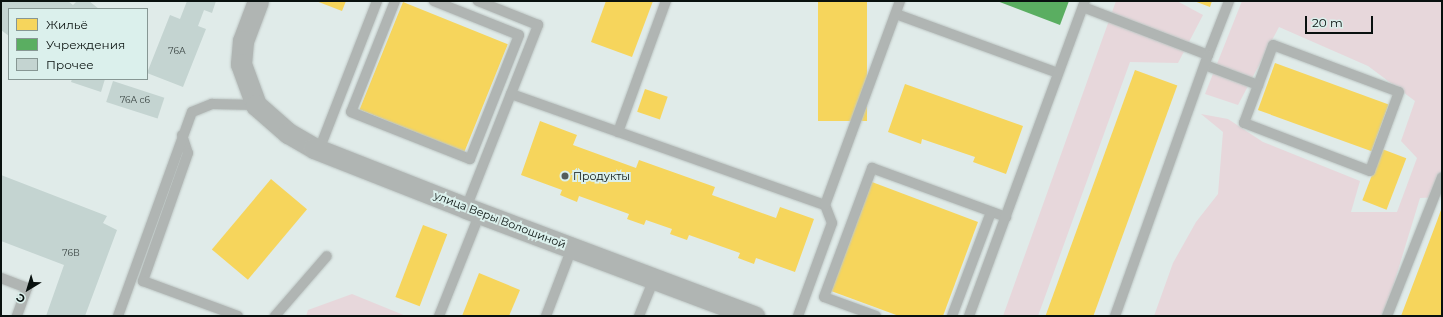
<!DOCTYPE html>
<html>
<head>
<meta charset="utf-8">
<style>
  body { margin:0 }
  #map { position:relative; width:1443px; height:317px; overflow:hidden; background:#e0ebe9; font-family:Montserrat,sans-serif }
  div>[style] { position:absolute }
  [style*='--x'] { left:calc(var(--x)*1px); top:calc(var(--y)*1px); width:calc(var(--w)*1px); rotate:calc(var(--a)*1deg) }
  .green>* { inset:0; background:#e7d7db }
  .homes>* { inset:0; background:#f6d55c; transform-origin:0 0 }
  .public>* { inset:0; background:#5aae61 }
  .building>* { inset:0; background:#c4d4d1; transform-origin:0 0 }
  .roads { filter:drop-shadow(0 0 1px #bec7c5) drop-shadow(0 0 1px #bec7c5) }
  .lane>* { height:10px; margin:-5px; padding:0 5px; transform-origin:5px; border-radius:5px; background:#b0b5b3 }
  .street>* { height:21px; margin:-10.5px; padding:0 10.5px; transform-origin:10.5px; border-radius:10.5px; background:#b0b5b3 }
  .dots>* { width:11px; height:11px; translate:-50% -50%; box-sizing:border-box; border:2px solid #dbf0ec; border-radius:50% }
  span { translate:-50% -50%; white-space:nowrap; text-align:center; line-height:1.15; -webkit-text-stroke:4px #dbf0ec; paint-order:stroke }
  .number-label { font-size:9px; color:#3a4442 }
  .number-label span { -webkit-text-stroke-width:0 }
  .poi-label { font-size:11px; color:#09110f }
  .left { translate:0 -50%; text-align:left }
  .street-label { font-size:11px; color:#09110f }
  .frame { position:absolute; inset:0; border:2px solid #09110f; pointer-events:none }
  .legend { position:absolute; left:8px; top:8px; width:140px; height:72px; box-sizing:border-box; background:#dbf0ec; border:1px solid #879794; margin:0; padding:5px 7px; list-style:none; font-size:12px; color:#09110f }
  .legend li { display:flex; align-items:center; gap:8px; height:20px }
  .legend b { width:20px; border:1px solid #879794 }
  .north { position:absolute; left:8px; top:269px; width:40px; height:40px; -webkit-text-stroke:3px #dbf0ec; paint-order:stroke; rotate:218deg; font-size:11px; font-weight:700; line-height:16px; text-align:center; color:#09110f }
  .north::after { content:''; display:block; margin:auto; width:14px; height:18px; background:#09110f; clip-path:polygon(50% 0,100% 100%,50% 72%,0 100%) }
  .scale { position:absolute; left:1305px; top:16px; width:68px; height:18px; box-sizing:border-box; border:2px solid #09110f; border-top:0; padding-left:5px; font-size:12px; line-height:14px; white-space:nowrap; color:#09110f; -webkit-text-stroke:3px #dbf0ec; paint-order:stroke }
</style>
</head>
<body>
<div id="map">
  <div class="green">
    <div style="clip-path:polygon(1116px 1px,1177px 1px,1203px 15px,1178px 63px,1130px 62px,1038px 316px,1003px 316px)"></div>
    <div style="clip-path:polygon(1242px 1px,1442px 1px,1442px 197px,1420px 198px,1384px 316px,1154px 316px,1173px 263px,1196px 222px,1218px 194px,1223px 132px,1201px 114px,1228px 119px,1263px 142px,1360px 181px,1351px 212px,1397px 212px,1417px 158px,1401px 141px,1415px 101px,1368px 66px,1279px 27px,1238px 105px,1205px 94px)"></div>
    <div style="clip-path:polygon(352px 294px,406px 316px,306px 316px,308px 310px)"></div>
  </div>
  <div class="homes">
    <div style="clip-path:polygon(316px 1px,346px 1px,342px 11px)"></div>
    <div style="clip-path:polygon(606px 1px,653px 1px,632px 57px,591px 42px)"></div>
    <div style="left:818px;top:1px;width:49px;height:120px"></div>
    <div style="clip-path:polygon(1194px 1px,1212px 1px,1210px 7px)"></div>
    <div style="left:403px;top:2px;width:113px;height:116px;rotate:22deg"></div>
    <div style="left:1275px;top:63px;width:121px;height:50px;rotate:20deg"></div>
    <div style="left:1135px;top:70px;width:45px;height:263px;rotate:20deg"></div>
    <div style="clip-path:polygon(905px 84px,1023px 126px,1006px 174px,973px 162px,975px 157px,922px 139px,921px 144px,888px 132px)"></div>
    <div style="left:645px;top:89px;width:24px;height:24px;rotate:19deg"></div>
    <div style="clip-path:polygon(540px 121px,577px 135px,573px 145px,636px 168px,639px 160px,715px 187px,712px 195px,776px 218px,780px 207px,814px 219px,795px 272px,756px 258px,754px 264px,738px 258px,740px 253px,689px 235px,687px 240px,670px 234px,672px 229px,646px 220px,644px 225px,627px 219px,629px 214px,579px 196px,577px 202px,560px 195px,562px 190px,521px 175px)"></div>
    <div style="left:1382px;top:149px;width:26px;height:55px;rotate:21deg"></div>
    <div style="left:271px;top:179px;width:47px;height:92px;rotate:40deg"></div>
    <div style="clip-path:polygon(872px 182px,978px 222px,943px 316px,899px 316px,831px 291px)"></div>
    <div style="clip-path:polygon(1442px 207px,1442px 316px,1401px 316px,1437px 221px)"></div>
    <div style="left:423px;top:225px;width:26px;height:77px;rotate:21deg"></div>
    <div style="clip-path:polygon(479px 273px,520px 290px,509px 316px,462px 316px)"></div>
  </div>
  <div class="public">
    <div style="clip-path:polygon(997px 1px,1069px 1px,1060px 25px)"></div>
  </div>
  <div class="building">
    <div style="clip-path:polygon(1px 1px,68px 1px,73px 5px,77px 1px,89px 1px,99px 9px,9px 9px,9px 36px,1px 30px)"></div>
    <div style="clip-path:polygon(187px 1px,216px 1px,212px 13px,204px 10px,198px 26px,206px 29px,183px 87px,147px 73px,170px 15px,180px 19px)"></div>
    <div style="clip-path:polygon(72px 79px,105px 79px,101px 92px,71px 82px)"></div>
    <div style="left:113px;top:81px;width:54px;height:22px;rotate:18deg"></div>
    <div style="clip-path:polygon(1px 175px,107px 216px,103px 223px,117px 230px,85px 316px,46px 316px,64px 265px,1px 241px)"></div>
  </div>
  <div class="roads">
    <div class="lane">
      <div style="--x:395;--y:1;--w:119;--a:111.6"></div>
      <div style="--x:351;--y:112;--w:128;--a:21.6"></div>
      <div style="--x:470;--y:159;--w:133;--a:-68.4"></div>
      <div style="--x:519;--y:35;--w:92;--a:-158.2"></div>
      <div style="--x:1083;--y:7;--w:134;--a:21"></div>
      <div style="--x:1208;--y:55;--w:58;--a:-68.7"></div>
      <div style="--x:896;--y:14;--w:172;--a:20"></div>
      <div style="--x:1273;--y:45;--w:134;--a:20.5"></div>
      <div style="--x:1399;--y:92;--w:84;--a:110.2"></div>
      <div style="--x:1370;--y:171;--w:135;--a:-159.1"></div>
      <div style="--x:1244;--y:123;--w:83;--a:-69.6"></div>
      <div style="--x:1205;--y:65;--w:57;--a:20.7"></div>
      <div style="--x:511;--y:94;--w:333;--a:19.5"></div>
      <div style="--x:618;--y:132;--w:140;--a:-69.9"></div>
      <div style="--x:182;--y:135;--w:19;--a:72"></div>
      <div style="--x:188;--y:153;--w:136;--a:109.4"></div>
      <div style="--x:143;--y:281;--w:101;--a:20.2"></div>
      <div style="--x:319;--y:150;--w:160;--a:-68.7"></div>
      <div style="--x:466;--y:208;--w:197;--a:-68.5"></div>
      <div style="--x:538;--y:25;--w:65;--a:-158.2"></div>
      <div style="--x:1;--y:278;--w:28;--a:21"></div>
      <div style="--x:27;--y:288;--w:30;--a:110"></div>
      <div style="--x:118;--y:316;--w:217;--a:-70.1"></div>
      <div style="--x:192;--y:112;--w:22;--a:-22"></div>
      <div style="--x:212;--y:104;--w:44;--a:1.3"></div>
      <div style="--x:275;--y:316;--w:79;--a:-49.1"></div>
      <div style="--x:439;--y:316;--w:111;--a:-68.3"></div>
      <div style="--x:546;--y:316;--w:73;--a:-69.1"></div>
      <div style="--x:639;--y:316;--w:40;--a:-68"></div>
      <div style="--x:798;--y:316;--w:99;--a:-69.9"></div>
      <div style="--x:832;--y:223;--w:19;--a:-111"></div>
      <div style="--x:825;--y:205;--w:217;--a:-69.8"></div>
      <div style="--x:876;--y:316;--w:55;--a:-159.9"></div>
      <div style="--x:824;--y:297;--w:138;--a:-69.6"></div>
      <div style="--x:872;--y:168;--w:143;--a:20.1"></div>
      <div style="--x:952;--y:316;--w:111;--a:-69.4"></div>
      <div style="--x:969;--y:316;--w:336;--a:-69.8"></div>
      <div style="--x:1115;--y:316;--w:277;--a:-70.4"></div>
      <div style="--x:1387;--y:316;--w:149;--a:-68.4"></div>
    </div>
    <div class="street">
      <div style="--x:258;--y:1;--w:43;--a:110.6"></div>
      <div style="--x:243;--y:41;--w:23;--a:95"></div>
      <div style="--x:241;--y:64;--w:44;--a:69.9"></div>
      <div style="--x:256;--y:105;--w:43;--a:41.2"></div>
      <div style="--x:288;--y:133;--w:30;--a:30"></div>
      <div style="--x:314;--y:148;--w:163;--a:21.5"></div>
      <div style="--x:466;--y:208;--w:308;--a:20.6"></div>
    </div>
  </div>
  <div class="dots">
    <div style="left:565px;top:176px;background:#545d5b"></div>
  </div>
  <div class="number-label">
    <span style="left:177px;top:51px">76А</span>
    <span style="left:135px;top:100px">76А с6</span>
    <span style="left:71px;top:253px">76В</span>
  </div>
  <div class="poi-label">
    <span class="left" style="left:573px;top:176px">Продукты</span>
  </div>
  <div class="street-label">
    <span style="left:500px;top:220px;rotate:21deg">улица Веры Волошиной</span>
  </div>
  <div class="frame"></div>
  <ul class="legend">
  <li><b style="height:11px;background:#f6d55c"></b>Жильё</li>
  <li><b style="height:11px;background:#5aae61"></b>Учреждения</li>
  <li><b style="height:11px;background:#c4d4d1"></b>Прочее</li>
  </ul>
  <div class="north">С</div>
  <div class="scale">20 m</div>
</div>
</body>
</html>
